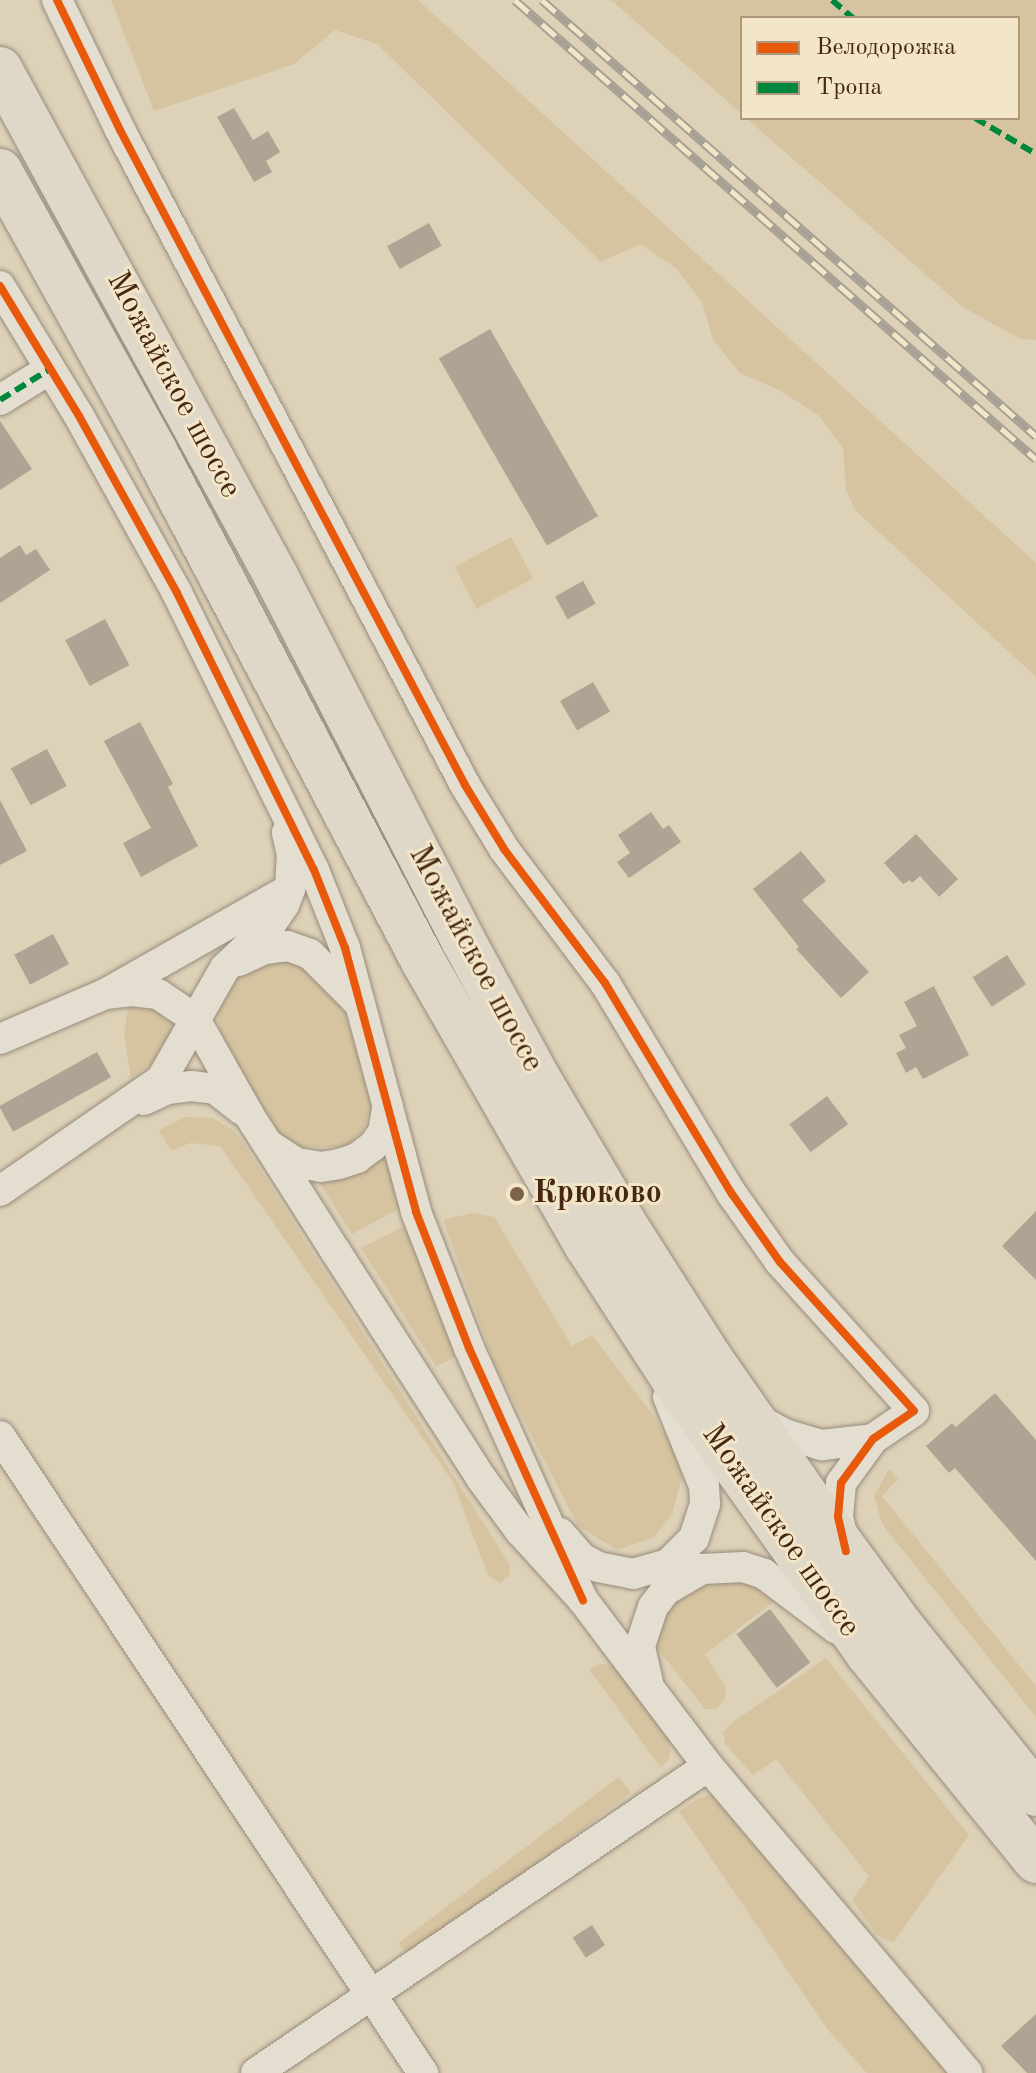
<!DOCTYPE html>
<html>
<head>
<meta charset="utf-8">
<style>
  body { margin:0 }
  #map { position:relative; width:1036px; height:2073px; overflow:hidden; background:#ddd1b8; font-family:"Old Standard TT",serif }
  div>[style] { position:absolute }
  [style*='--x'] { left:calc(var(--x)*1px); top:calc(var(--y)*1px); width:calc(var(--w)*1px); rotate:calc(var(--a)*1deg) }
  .green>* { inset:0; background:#d6c4a1; transform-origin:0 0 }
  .building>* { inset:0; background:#aea493; transform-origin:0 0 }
  .roads { filter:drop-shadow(0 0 2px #978c7c) drop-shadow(0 0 2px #978c7c) }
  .street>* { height:30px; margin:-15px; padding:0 15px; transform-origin:15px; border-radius:15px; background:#e4ded1 }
  .primary>* { height:44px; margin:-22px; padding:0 22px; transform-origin:22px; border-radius:22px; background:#dfd8c9 }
  .rail>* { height:9px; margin-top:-4.5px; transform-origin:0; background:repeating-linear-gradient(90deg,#f3e5c7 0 18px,#a7a094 0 36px); box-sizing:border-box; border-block:2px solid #a7a094 }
  .quiet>* { height:6px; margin-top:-3px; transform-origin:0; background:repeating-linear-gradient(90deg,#00873e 0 12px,transparent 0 18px) }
  .cycleway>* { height:8px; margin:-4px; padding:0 4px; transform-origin:4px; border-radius:4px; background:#e8590c }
  .dots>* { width:22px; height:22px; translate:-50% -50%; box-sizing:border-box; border:4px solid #f3e5c7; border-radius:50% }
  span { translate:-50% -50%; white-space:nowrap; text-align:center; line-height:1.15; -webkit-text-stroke:6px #f3e5c7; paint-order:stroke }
  .street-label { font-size:32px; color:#462711 }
  .poi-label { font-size:32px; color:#462711; font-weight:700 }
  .left { translate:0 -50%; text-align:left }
  .legend { position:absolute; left:740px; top:16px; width:280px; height:104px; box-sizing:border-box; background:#f3e5c7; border:2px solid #ae997e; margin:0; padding:10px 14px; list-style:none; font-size:24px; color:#462711 }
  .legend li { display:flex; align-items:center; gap:16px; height:40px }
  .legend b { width:40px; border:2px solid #ae997e }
</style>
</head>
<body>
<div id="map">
  <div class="green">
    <div style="clip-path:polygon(111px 0,418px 0,1036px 563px,1036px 677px,856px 511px,846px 491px,843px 448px,818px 415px,779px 390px,740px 373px,713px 340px,702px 302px,677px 269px,640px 244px,601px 262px,377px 44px,335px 30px,294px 64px,154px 111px)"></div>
    <div style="clip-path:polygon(611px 0,1036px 0,1036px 340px,1020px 339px,963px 307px,746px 118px,1018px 118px,1018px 18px,742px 18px,742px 114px)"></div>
    <div style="left:511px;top:537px;width:47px;height:64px;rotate:62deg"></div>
    <div style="clip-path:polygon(294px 962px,320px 976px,339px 997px,374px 1100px,362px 1132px,345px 1147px,295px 1147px,272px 1125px,224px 1051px,217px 1013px,228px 983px,259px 964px)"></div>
    <div style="clip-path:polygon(129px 1001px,171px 1013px,173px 1032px,163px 1056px,131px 1078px,124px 1035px)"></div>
    <div style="clip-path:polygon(185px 1117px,213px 1118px,234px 1131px,244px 1144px,510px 1565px,509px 1576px,500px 1583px,488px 1575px,453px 1482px,220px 1146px,190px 1143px,171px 1151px,159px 1130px)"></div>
    <div style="clip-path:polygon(383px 1151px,402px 1207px,352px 1234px,315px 1176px)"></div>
    <div style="clip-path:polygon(472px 1213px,494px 1217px,572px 1346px,592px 1335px,657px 1420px,673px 1448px,682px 1477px,672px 1515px,654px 1537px,618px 1550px,578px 1526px,495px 1365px,443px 1220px)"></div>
    <div style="clip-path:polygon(407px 1225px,458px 1355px,436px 1367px,361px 1248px)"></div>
    <div style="clip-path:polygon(889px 1469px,898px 1479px,882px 1496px,1036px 1686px,1036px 1717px,882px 1524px,874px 1496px)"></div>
    <div style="clip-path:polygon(740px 1581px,761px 1586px,775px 1601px,705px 1654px,726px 1688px,724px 1700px,716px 1709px,705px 1709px,657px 1648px,652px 1622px,682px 1588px)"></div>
    <div style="clip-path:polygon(826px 1658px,969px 1835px,893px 1943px,877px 1935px,852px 1900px,869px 1876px,776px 1759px,753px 1775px,725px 1744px,723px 1732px,733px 1722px)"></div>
    <div style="clip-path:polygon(600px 1664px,614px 1666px,659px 1718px,669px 1739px,670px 1757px,661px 1768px,589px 1669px)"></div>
    <div style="left:619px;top:1777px;width:20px;height:276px;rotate:53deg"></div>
    <div style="clip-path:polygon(715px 1794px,958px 2073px,867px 2073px,828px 2030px,679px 1811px,699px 1798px)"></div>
  </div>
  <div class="building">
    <div style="clip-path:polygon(234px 108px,253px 140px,268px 131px,280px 152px,266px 161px,272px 172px,254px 182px,217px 117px)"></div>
    <div style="left:429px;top:223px;width:26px;height:48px;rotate:61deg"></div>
    <div style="left:490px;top:329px;width:216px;height:59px;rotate:60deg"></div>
    <div style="clip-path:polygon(0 421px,32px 469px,0 490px)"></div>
    <div style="clip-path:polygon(20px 545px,26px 555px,36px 549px,50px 570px,0 603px,0 558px)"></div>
    <div style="left:583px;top:581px;width:26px;height:32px;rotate:61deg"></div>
    <div style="left:105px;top:619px;width:52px;height:45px;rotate:62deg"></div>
    <div style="left:593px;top:682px;width:34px;height:38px;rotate:60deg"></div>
    <div style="clip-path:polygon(140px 722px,173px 784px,168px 787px,198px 846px,141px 877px,123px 843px,151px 828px,104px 741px)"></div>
    <div style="left:47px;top:749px;width:42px;height:41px;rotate:62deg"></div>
    <div style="clip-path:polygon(0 800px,27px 851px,0 865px)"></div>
    <div style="clip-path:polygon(651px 812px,663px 829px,669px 825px,681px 842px,629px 878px,617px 862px,630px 853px,618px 835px)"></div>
    <div style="clip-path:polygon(916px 834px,958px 879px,939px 897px,920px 876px,912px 883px,910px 880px,903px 884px,884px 863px)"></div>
    <div style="clip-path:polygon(801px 851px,826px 881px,802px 900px,869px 972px,841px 998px,796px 949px,799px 947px,753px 889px)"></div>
    <div style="left:53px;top:934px;width:34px;height:44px;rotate:62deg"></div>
    <div style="left:1007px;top:955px;width:35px;height:41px;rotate:57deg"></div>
    <div style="clip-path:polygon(934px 986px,969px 1055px,923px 1079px,916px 1067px,906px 1073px,896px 1053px,906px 1048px,899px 1035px,917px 1026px,904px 1002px)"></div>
    <div style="left:97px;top:1052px;width:29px;height:112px;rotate:61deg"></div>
    <div style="left:827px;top:1096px;width:35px;height:47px;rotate:53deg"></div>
    <div style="clip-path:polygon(1036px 1211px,1036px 1280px,1002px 1246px)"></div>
    <div style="clip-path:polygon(995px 1393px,1036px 1440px,1036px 1561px,955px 1468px,949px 1473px,926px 1446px,952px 1423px,956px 1427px)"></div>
    <div style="left:770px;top:1609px;width:67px;height:42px;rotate:53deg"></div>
    <div style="left:592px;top:1925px;width:24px;height:23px;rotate:57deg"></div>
    <div style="clip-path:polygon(1036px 2014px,1036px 2073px,1027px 2073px,1001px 2046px)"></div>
  </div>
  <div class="roads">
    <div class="street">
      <div style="--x:57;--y:0;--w:144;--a:64.1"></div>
      <div style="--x:120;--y:130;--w:740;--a:62.22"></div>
      <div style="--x:465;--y:785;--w:75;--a:58.6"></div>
      <div style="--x:504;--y:849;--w:168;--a:53"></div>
      <div style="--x:605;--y:983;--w:246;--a:59"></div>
      <div style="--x:732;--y:1194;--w:83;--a:54.8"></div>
      <div style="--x:780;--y:1262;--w:200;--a:48"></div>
      <div style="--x:914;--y:1411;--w:50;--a:145.7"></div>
      <div style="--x:873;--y:1439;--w:54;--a:126"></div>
      <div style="--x:841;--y:1483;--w:34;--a:95"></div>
      <div style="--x:838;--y:1517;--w:27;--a:77"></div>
      <div style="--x:0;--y:286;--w:152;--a:58.7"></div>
      <div style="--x:79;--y:416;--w:202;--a:61"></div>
      <div style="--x:177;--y:593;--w:309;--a:63.7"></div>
      <div style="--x:314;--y:870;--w:84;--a:68.3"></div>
      <div style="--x:345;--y:948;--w:273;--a:74.9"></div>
      <div style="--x:416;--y:1212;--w:146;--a:68.7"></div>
      <div style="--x:469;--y:1348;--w:277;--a:65.7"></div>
      <div style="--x:0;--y:400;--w:59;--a:-31.8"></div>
      <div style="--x:239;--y:961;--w:29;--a:-25"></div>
      <div style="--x:265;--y:949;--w:23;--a:-7"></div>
      <div style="--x:288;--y:946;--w:23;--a:20"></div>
      <div style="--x:310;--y:954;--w:69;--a:45"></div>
      <div style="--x:105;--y:994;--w:27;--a:-6"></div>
      <div style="--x:132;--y:991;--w:26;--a:7"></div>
      <div style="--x:158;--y:994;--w:45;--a:34"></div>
      <div style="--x:195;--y:1019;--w:110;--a:60.6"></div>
      <div style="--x:249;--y:1115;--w:162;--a:57.6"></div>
      <div style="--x:336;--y:1252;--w:269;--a:57.3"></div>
      <div style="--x:481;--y:1478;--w:66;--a:53.7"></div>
      <div style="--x:520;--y:1531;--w:93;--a:47.6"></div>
      <div style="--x:583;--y:1600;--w:208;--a:53"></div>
      <div style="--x:708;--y:1766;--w:402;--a:49.8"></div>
      <div style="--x:0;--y:1039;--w:114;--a:-23.2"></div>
      <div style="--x:105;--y:994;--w:213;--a:-29.6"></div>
      <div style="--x:144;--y:1100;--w:26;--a:-25"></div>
      <div style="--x:168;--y:1089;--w:23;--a:-7"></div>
      <div style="--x:191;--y:1086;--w:24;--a:7"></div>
      <div style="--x:215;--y:1089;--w:34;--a:38"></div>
      <div style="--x:269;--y:1145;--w:33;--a:33"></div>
      <div style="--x:297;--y:1163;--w:24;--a:9"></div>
      <div style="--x:321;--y:1167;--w:18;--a:-9"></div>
      <div style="--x:339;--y:1164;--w:19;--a:-18"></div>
      <div style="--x:357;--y:1158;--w:20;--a:-37"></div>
      <div style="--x:373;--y:1146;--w:17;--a:-54"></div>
      <div style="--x:383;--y:1132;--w:27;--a:-80"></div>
      <div style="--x:0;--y:1191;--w:196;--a:-34.6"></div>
      <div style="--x:161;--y:1080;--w:129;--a:-60.3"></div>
      <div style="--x:225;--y:968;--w:64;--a:-43.7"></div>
      <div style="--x:271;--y:924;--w:23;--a:-56"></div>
      <div style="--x:284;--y:905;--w:17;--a:-69"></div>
      <div style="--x:290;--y:889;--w:34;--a:-87"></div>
      <div style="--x:292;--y:855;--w:23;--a:-103"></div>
      <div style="--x:753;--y:1417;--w:36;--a:28"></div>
      <div style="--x:785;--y:1434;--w:39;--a:17"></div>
      <div style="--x:822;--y:1445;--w:51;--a:-6.7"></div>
      <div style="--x:0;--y:1436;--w:765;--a:56.41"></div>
      <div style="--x:560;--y:1533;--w:33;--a:49"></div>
      <div style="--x:582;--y:1558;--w:18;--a:29"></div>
      <div style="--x:598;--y:1567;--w:36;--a:11"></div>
      <div style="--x:633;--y:1574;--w:36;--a:-16"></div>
      <div style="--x:668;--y:1564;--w:37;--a:-45"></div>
      <div style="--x:694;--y:1538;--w:36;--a:-72"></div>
      <div style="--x:705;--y:1504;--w:18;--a:-93"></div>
      <div style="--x:704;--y:1486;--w:96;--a:-112"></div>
      <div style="--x:648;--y:1682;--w:37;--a:-103"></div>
      <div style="--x:640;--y:1646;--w:41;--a:-71.6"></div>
      <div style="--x:653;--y:1607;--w:21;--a:-53"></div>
      <div style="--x:666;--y:1590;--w:42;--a:-30.3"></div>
      <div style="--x:702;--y:1569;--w:41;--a:-2.8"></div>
      <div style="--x:743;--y:1567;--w:22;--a:18"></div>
      <div style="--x:764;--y:1574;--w:91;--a:37"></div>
      <div style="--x:256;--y:2073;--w:546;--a:-34.18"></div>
    </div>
    <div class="primary">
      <div style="--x:0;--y:69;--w:577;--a:61.44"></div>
      <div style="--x:276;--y:576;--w:409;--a:62.8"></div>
      <div style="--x:463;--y:940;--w:163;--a:61.4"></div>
      <div style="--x:541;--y:1083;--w:163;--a:59.3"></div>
      <div style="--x:624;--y:1223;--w:164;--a:57.5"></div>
      <div style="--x:712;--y:1361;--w:162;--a:55"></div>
      <div style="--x:805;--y:1494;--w:165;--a:53.9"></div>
      <div style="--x:902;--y:1627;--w:214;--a:51.3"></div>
      <div style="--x:0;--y:171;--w:322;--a:61"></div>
      <div style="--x:156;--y:453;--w:574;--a:62.27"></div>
      <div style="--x:423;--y:961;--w:329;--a:60.1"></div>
      <div style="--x:587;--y:1246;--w:166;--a:57.1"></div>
      <div style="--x:677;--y:1385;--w:330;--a:54.6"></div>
      <div style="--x:868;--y:1654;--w:267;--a:50.9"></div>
    </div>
  </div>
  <div class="rail">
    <div style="--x:515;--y:0;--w:694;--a:41.38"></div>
    <div style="--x:542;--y:0;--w:659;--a:41.43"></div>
  </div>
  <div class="quiet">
    <div style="--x:832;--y:0;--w:28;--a:41"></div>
    <div style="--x:975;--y:118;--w:71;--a:30.5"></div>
    <div style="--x:0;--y:400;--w:59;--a:-31.8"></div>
  </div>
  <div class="cycleway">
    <div style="--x:57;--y:0;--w:144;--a:64.1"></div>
    <div style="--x:120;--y:130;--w:740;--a:62.22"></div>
    <div style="--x:465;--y:785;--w:75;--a:58.6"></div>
    <div style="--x:504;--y:849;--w:168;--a:53"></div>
    <div style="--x:605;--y:983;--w:246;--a:59"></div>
    <div style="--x:732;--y:1194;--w:83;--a:54.8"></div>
    <div style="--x:780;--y:1262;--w:200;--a:48"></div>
    <div style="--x:914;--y:1411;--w:50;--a:145.7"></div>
    <div style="--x:873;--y:1439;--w:54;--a:126"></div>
    <div style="--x:841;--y:1483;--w:34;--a:95"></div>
    <div style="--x:838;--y:1517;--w:35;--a:77"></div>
    <div style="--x:0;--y:286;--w:152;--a:58.7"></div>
    <div style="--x:79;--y:416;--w:202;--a:61"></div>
    <div style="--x:177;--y:593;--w:309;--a:63.7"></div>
    <div style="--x:314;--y:870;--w:84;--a:68.3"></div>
    <div style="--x:345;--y:948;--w:273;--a:74.9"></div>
    <div style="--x:416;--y:1212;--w:146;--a:68.7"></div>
    <div style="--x:469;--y:1348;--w:277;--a:65.7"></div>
  </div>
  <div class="dots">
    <div style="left:517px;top:1194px;background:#7b624b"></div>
  </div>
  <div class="street-label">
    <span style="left:173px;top:385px;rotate:62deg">Можайское шоссе</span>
    <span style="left:475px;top:959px;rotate:62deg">Можайское шоссе</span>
    <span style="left:780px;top:1531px;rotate:55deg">Можайское шоссе</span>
  </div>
  <div class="poi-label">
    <span class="left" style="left:533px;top:1194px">Крюково</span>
  </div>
  <ul class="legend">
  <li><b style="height:10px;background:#e8590c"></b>Велодорожка</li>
  <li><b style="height:10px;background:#00873e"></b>Тропа</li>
  </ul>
</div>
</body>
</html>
